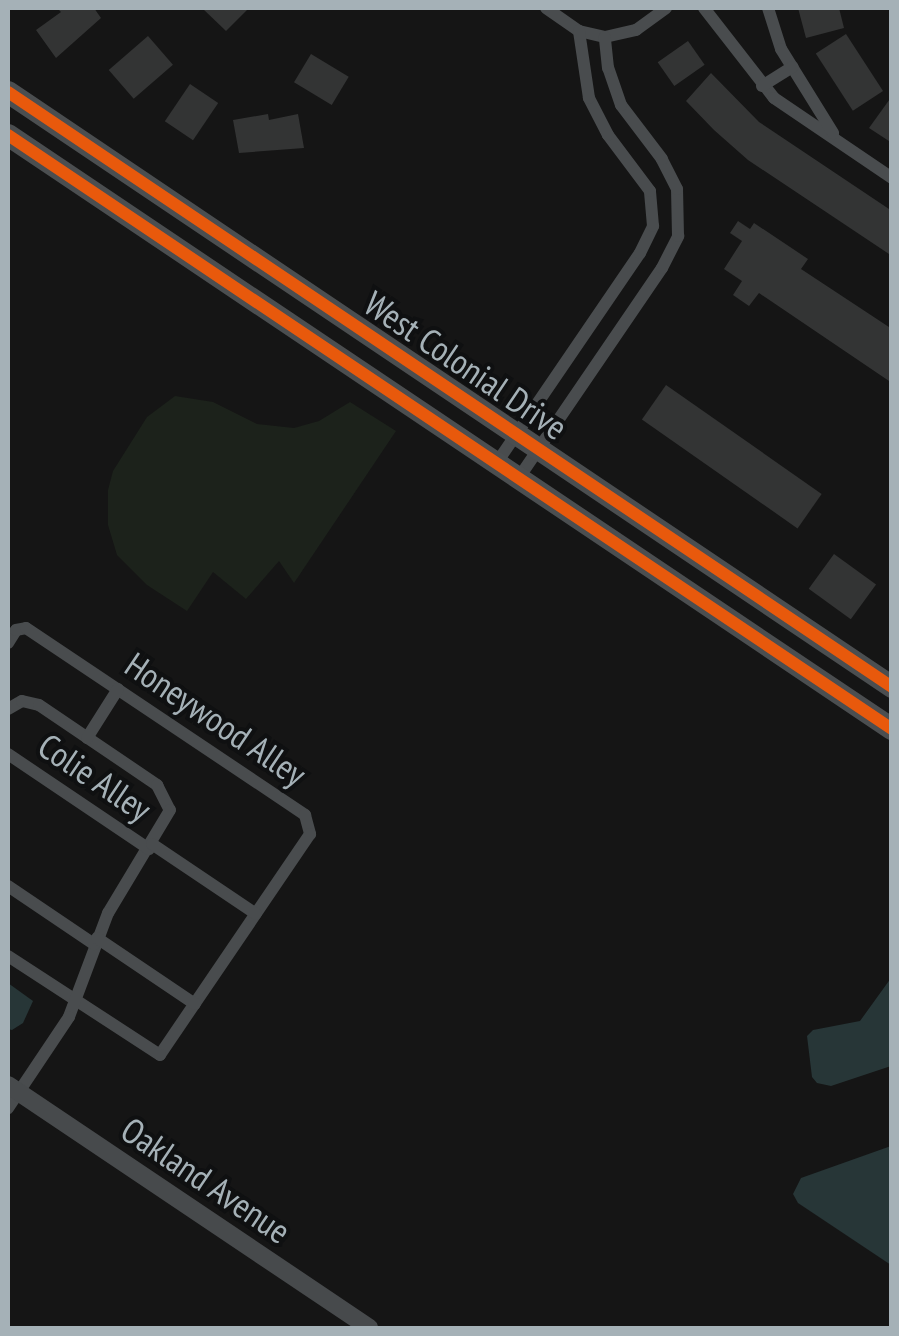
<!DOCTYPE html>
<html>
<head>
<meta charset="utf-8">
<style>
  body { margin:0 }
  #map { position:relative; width:899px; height:1336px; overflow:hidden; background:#151515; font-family:"PT Sans Narrow",sans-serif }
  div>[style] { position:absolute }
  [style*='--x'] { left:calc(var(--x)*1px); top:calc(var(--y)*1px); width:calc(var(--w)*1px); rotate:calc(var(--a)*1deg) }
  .green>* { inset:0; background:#1c221b }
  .water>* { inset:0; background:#273637 }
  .building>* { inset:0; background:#333434; transform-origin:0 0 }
  .street>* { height:12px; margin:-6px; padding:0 6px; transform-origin:6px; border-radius:6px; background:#494c4e }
  .secondary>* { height:18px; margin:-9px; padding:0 9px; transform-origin:9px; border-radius:9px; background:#474a4c }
  .highway>* { height:22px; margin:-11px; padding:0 11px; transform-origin:11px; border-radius:11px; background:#4b4e50 }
  .cycleway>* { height:12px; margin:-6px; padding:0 6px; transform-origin:6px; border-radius:6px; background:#e8590c }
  span { translate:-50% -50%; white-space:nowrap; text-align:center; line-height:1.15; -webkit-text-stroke:8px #0f1011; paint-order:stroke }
  .street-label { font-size:35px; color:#a5b1b7 }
  .frame { position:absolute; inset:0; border:10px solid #a5b1b7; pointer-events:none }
</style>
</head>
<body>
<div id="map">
  <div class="green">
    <div style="clip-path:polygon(175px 396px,213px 402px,257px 424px,294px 428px,319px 421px,350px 402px,396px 431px,294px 583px,279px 561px,246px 599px,213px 572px,187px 611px,147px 585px,117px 555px,108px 525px,108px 490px,113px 471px,147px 417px)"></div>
  </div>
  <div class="water">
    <div style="clip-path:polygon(891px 978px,891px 1066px,831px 1086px,817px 1083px,812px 1077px,807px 1036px,813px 1030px,860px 1021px)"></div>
    <div style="clip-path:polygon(8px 983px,33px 1001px,23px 1023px,12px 1030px,8px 1029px)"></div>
    <div style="clip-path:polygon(891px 1146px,892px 1147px,891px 1265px,798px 1203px,793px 1194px,801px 1178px)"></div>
  </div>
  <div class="building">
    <div style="clip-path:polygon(57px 8px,94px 8px,101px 18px,56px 58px,36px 30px,61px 12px)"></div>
    <div style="clip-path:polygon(202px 8px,249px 8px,226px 31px)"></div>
    <div style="clip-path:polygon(798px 8px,839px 8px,844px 28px,806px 38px)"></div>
    <div style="left:846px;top:34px;width:68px;height:36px;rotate:57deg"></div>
    <div style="left:148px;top:36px;width:38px;height:52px;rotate:49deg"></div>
    <div style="left:688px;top:41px;width:29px;height:37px;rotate:55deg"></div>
    <div style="left:311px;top:54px;width:44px;height:33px;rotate:31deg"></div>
    <div style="clip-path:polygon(711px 73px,759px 122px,892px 211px,892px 256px,748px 160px,714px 130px,686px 101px)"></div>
    <div style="left:190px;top:84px;width:34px;height:45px;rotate:34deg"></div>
    <div style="clip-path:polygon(892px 96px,892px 143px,869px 128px)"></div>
    <div style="clip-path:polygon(268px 114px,269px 120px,298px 114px,304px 148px,239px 153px,233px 120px)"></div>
    <div style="clip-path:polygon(738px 221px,750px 229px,754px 223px,808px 259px,801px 269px,892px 329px,892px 383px,759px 293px,749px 306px,733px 295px,742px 281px,724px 269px,742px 241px,730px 233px)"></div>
    <div style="left:666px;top:385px;width:190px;height:42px;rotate:35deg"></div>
    <div style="left:834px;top:554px;width:52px;height:43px;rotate:36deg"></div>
  </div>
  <div class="street">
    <div style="--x:546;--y:8;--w:40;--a:34.9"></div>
    <div style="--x:579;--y:31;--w:27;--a:13"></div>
    <div style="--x:605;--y:37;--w:32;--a:-13"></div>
    <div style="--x:636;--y:30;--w:37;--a:-36"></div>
    <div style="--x:704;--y:8;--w:114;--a:52.1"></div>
    <div style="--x:774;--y:98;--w:143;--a:34.1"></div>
    <div style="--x:768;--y:8;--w:43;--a:72.4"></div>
    <div style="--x:781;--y:49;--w:99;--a:58.2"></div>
    <div style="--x:762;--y:86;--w:36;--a:-32"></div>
    <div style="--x:496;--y:464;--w:255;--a:-55.7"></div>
    <div style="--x:640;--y:253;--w:30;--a:-64"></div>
    <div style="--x:653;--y:226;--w:35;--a:-95"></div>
    <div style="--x:650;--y:191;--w:70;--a:-126.9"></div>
    <div style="--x:608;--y:135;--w:42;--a:-117.2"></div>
    <div style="--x:589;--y:98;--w:68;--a:-98.5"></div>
    <div style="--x:518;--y:479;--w:255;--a:-55.7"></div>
    <div style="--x:662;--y:268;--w:36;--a:-63"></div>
    <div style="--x:678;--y:236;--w:47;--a:-91.2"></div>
    <div style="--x:677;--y:189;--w:34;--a:-117"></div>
    <div style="--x:662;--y:159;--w:68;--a:-127.2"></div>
    <div style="--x:621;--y:105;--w:39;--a:-109"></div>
    <div style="--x:608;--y:68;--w:31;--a:-96"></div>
    <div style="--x:8;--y:643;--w:15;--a:-58"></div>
    <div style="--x:16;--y:630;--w:10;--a:-11"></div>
    <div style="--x:26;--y:628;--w:336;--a:33.8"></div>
    <div style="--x:305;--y:815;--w:20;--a:75"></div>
    <div style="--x:310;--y:834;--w:267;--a:124.2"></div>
    <div style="--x:160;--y:1055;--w:181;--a:-146.9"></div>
    <div style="--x:8;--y:709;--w:16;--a:-30"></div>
    <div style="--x:22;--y:701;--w:17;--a:13"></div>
    <div style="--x:39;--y:705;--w:143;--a:34.1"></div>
    <div style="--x:157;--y:785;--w:28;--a:63"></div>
    <div style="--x:170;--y:810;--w:120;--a:121"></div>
    <div style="--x:108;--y:913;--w:111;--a:110.6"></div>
    <div style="--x:69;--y:1017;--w:110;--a:123.8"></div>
    <div style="--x:87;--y:738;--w:58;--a:-57.7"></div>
    <div style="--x:8;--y:754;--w:170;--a:34"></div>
    <div style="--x:152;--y:844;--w:125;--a:33.9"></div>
    <div style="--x:8;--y:886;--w:104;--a:34"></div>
    <div style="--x:97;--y:938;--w:118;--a:34"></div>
  </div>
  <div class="secondary">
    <div style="--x:8;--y:1085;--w:435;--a:33.9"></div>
  </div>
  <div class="highway">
    <div style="--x:8;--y:92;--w:1066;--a:33.94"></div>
    <div style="--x:8;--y:135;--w:1065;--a:33.9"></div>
  </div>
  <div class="cycleway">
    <div style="--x:8;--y:92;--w:1066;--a:33.94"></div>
    <div style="--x:8;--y:135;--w:1065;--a:33.9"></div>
  </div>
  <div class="street-label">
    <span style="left:466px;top:365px;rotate:34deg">West Colonial Drive</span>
    <span style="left:216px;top:719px;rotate:34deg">Honeywood Alley</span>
    <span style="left:95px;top:777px;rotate:34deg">Colie Alley</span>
    <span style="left:206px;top:1180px;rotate:34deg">Oakland Avenue</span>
  </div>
  <div class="frame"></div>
</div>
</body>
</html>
